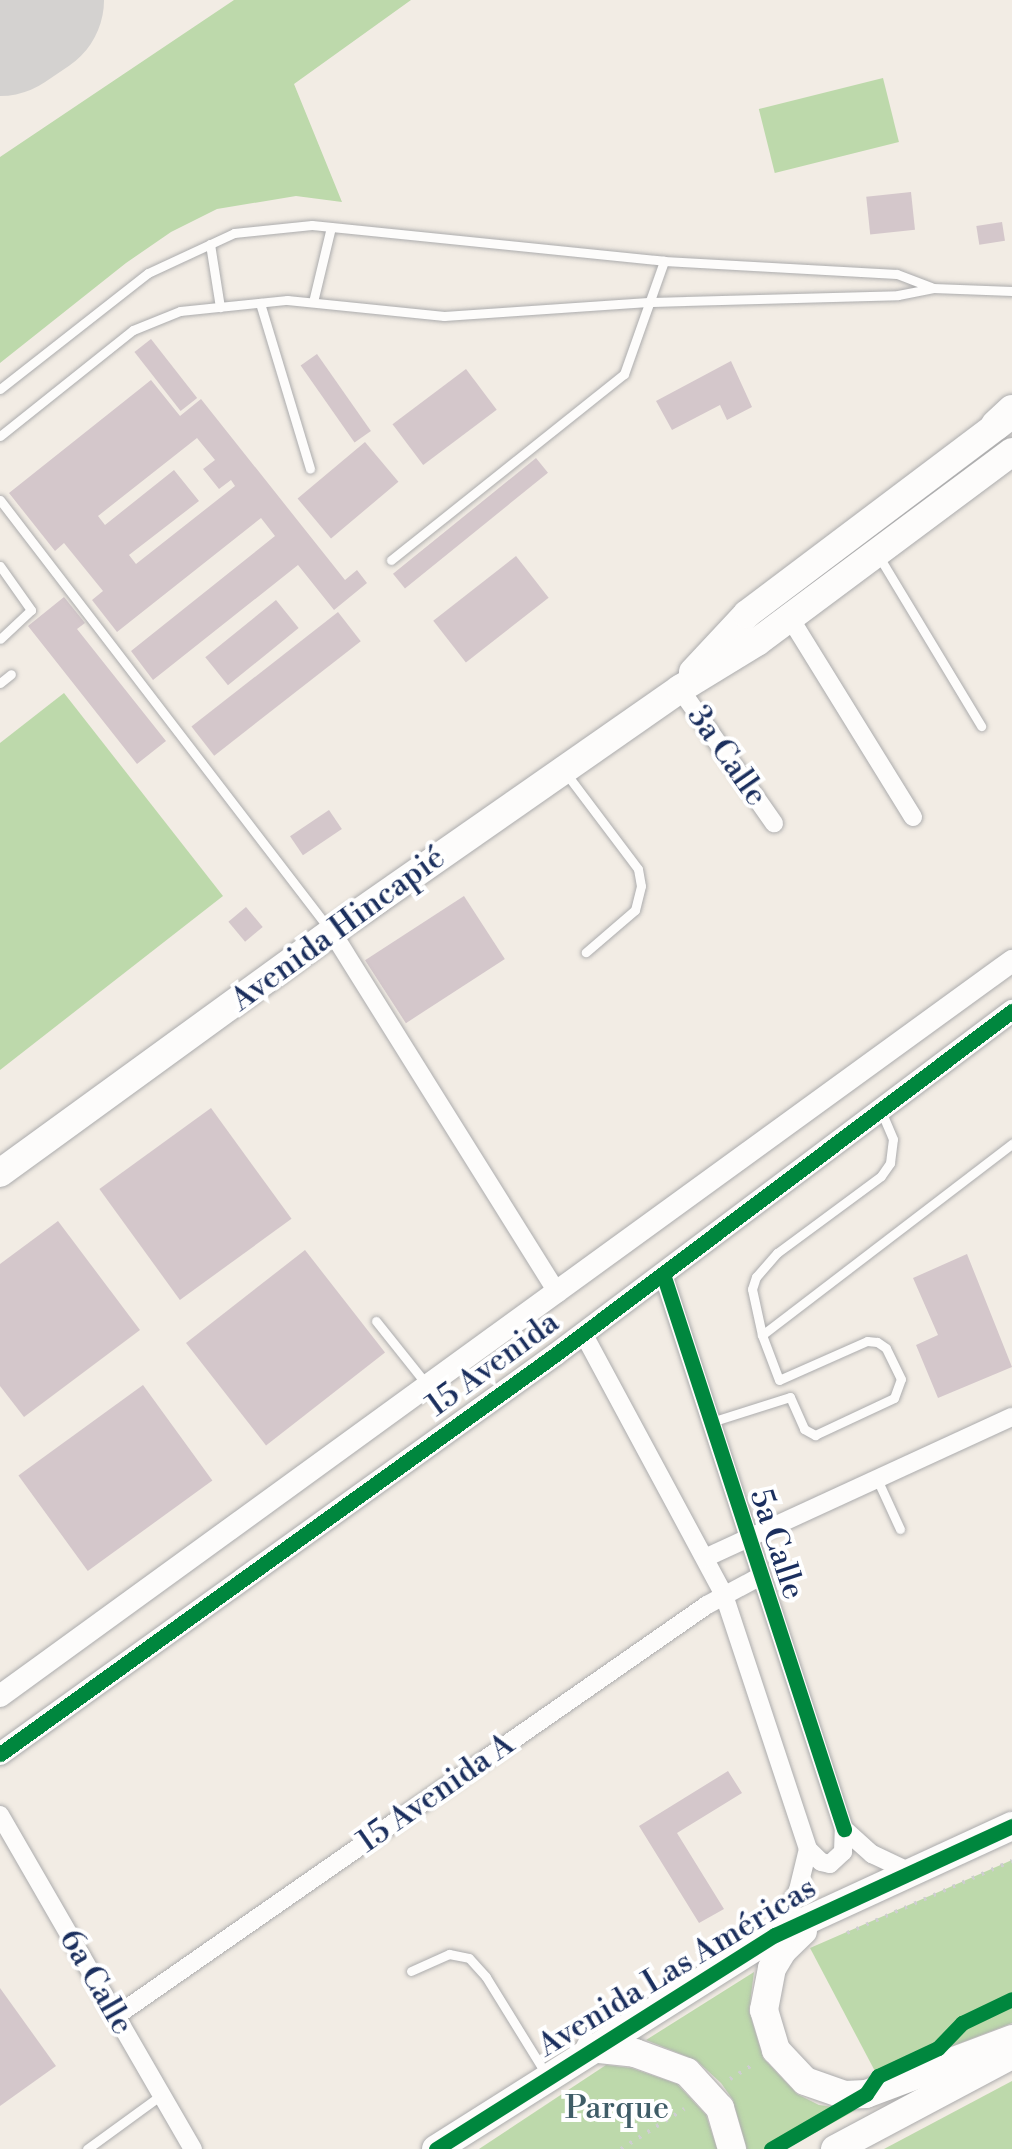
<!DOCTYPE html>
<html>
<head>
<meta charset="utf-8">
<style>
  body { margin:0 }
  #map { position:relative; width:1012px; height:2149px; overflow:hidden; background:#f2ece4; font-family:"Libre Bodoni",serif }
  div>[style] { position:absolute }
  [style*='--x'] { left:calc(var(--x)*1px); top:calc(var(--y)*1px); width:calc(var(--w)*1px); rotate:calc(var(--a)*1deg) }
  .green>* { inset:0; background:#bdd9ab; transform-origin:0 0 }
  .runway>* { height:160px; margin:-80px; padding:0 80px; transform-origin:80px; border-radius:80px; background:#d4d2d0 }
  .building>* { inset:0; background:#d4c7cb; transform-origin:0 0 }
  .path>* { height:4px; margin-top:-2px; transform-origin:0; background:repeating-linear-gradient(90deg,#ceced0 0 2.5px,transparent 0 10.5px) }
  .roads { filter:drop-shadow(0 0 2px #acacad) drop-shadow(0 0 2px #acacad) }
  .service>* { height:9px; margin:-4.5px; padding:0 4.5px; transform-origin:4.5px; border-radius:4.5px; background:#fdfcfb }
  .minor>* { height:18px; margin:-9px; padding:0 9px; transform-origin:9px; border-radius:9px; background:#fdfcfb }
  .tertiary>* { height:22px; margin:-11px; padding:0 11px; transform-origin:11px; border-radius:11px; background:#fdfcfb }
  .primary>* { height:28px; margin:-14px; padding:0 14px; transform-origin:14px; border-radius:14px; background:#fdfcfb }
  .trunk>* { height:30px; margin:-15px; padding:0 15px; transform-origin:15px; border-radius:15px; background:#fdfcfb }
  .cycleway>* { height:15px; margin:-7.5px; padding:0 7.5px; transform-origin:7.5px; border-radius:7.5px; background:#00873e }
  span { translate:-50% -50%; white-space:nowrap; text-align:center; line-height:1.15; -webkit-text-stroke:8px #fff; paint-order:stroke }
  .street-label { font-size:32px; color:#1b2f5e }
  .park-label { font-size:32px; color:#3f5d67 }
</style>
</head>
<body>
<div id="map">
  <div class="green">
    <div style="clip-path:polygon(234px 0,411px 0,294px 84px,342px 202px,296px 196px,217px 209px,171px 232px,126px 263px,0 363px,0 157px)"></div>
    <div style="left:883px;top:78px;width:66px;height:128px;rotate:76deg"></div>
    <div style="clip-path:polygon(64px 693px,223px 896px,0 1070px,0 743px)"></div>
    <div style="clip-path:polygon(1012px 1860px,1012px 2023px,877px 2075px,810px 1948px)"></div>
    <div style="clip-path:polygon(754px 1972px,749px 2011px,763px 2058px,797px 2094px,819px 2105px,856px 2110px,786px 2149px,747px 2149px,733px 2100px,721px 2083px,696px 2060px,646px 2040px)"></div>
    <div style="clip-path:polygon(606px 2065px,631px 2068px,677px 2084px,706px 2115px,717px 2149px,479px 2149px)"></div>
    <div style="clip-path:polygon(1012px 2081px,1012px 2149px,884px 2149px)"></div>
  </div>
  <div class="runway">
    <div style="--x:0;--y:16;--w:29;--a:-34"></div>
  </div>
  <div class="building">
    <div style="left:911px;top:192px;width:38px;height:45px;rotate:84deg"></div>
    <div style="left:1002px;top:222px;width:19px;height:26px;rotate:81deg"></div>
    <div style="left:151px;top:339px;width:75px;height:21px;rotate:52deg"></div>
    <div style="left:317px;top:354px;width:94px;height:20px;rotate:55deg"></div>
    <div style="clip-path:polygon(731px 361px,752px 407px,727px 420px,720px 405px,672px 430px,656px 401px)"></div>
    <div style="left:466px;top:369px;width:51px;height:92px;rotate:53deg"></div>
    <div style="clip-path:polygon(evenodd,151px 380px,180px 416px,201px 399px,345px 580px,357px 570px,367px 583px,334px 610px,298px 565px,153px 680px,131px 651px,275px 536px,261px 518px,117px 632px,92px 600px,103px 591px,64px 543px,55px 551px,9px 493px,151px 380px,197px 438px,215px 460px,203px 469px,219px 489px,231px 480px,235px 486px,136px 564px,129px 555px,199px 501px,174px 470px,105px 525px,98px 516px,197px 438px)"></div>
    <div style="left:365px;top:442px;width:52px;height:88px;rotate:50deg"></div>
    <div style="left:536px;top:458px;width:19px;height:184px;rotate:51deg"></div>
    <div style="left:516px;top:556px;width:53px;height:105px;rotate:52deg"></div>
    <div style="clip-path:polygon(64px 597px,85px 623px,77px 629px,166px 741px,137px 764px,28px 626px)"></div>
    <div style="left:276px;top:600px;width:36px;height:91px;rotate:51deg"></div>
    <div style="left:338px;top:612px;width:37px;height:186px;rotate:52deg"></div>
    <div style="left:329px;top:810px;width:23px;height:47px;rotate:56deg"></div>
    <div style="left:464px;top:896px;width:75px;height:118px;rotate:57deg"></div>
    <div style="left:246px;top:907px;width:26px;height:23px;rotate:50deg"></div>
    <div style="left:211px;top:1108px;width:137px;height:138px;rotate:54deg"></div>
    <div style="clip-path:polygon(58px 1221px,140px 1330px,24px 1417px,0 1386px,0 1264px)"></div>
    <div style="left:305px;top:1250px;width:130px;height:151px;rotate:52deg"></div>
    <div style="clip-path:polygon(967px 1254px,1012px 1367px,938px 1398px,916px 1345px,938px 1335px,913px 1278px)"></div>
    <div style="left:143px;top:1385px;width:118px;height:154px;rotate:54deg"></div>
    <div style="clip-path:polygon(728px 1771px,742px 1793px,677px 1833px,724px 1909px,699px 1923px,639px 1826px)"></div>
    <div style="clip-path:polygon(0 1988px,56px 2066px,0 2106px)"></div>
  </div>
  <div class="path">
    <div style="--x:847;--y:1933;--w:180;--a:-23.6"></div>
    <div style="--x:730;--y:2079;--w:31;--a:-32"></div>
    <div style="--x:621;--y:2149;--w:75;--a:-32.4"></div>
  </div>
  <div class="roads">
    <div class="service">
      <div style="--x:210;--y:244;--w:64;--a:81"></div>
      <div style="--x:313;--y:302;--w:77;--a:-76.5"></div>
      <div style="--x:260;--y:303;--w:173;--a:73.2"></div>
      <div style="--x:0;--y:389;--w:188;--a:-38.1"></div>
      <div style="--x:148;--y:273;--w:95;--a:-24.9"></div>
      <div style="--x:234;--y:233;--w:78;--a:-5.9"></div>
      <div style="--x:312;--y:225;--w:354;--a:5.8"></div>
      <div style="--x:664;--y:261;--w:233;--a:3.2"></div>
      <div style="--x:897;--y:274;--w:36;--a:21"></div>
      <div style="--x:0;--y:436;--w:170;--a:-38.6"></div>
      <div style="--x:133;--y:330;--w:51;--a:-22"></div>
      <div style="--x:180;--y:311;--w:108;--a:-5.9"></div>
      <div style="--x:287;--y:300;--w:158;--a:5.8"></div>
      <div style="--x:444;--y:316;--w:208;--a:-3.9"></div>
      <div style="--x:652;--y:302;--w:246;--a:-1.6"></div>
      <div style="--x:898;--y:295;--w:36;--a:-11"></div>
      <div style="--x:933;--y:288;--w:79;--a:2.2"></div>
      <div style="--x:0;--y:500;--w:542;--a:52.5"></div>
      <div style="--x:878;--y:555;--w:200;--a:58.9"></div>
      <div style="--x:391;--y:560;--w:298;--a:-38.6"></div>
      <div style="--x:624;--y:374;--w:120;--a:-70.5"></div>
      <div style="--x:0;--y:566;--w:54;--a:54.8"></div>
      <div style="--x:31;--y:610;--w:42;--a:136.9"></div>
      <div style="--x:0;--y:683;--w:14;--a:-39"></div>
      <div style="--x:565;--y:772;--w:121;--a:53"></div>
      <div style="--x:638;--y:869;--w:17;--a:80"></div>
      <div style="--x:641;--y:886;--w:25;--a:104"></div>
      <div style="--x:635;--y:910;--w:65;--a:139.4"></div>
      <div style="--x:376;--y:1321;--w:82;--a:51.4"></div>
      <div style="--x:762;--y:1335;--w:47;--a:-102.3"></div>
      <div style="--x:752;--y:1289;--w:13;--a:-72"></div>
      <div style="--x:756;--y:1277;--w:32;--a:-49"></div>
      <div style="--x:777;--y:1253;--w:129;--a:-36.5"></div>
      <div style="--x:881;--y:1176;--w:16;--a:-55"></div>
      <div style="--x:890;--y:1163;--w:24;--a:-83"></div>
      <div style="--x:893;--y:1139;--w:30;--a:-113"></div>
      <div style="--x:708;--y:1423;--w:86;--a:-17.6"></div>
      <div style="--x:790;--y:1397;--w:35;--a:66"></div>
      <div style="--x:804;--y:1429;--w:13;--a:29"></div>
      <div style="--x:815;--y:1435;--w:87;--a:-25.1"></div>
      <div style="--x:894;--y:1398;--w:20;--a:-70"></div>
      <div style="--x:901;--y:1379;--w:34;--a:-116"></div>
      <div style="--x:886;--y:1348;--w:11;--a:-146"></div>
      <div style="--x:877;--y:1342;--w:10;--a:-174"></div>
      <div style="--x:867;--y:1341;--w:96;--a:156.1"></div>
      <div style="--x:779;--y:1380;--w:48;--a:-110.7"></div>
      <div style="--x:762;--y:1335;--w:315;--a:-37.4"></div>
      <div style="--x:877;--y:1479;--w:55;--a:65.3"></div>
      <div style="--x:411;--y:1971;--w:42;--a:-24.1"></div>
      <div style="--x:449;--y:1954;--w:20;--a:11"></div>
      <div style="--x:469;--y:1958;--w:25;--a:48"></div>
      <div style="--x:486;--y:1977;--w:114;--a:58.3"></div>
      <div style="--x:87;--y:2149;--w:92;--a:-36.1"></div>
    </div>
    <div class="minor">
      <div style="--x:790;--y:618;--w:234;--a:58.3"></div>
      <div style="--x:680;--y:689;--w:164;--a:55"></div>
      <div style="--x:332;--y:932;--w:426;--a:58"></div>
      <div style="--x:663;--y:1274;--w:584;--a:71.94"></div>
      <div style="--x:844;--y:1829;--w:38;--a:42"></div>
      <div style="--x:872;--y:1854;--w:42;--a:25.3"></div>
      <div style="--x:583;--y:1333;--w:298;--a:61.7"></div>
      <div style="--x:724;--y:1595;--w:268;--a:71.7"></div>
      <div style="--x:808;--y:1849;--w:42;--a:103.7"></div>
      <div style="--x:798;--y:1890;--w:51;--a:117.1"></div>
      <div style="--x:705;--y:1558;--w:338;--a:-24.7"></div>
      <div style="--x:0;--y:1815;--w:386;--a:60"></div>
      <div style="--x:808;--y:1849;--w:18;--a:45"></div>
      <div style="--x:821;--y:1862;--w:9;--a:13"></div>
      <div style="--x:830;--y:1864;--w:18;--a:-43"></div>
      <div style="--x:843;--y:1852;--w:23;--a:-88"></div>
      <div style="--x:116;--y:2016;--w:720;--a:-34.82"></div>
      <div style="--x:707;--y:1605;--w:59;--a:-28.3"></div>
    </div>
    <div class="tertiary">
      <div style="--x:0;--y:1696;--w:1251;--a:-35.99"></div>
      <div style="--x:0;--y:1754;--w:685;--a:-35.73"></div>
      <div style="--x:556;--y:1354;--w:571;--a:-36.95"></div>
    </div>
    <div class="primary">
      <div style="--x:693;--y:672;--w:79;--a:-47"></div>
      <div style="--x:747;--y:614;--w:332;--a:-37"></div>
      <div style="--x:0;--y:1173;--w:436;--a:-36"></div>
      <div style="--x:353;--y:917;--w:399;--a:-34.9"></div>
      <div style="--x:680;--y:689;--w:90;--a:-31.4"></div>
      <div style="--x:757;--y:642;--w:318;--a:-36.7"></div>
      <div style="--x:803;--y:1931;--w:28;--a:136"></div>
      <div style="--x:783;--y:1950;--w:21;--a:121"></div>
      <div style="--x:772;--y:1968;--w:43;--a:100.8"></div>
      <div style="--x:764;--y:2010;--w:42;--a:73.3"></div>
      <div style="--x:776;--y:2050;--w:42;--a:46.9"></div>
      <div style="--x:805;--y:2081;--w:42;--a:19.3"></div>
      <div style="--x:845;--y:2095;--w:21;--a:-3"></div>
      <div style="--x:866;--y:2094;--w:156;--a:-20.6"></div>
      <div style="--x:590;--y:2048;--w:45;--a:6.3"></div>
      <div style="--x:635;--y:2053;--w:55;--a:20.1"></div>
      <div style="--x:687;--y:2072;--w:49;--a:47.5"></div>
      <div style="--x:720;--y:2108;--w:43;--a:73.7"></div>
      <div style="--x:436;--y:2149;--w:401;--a:-32.3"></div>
      <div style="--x:775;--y:1935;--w:261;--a:-24.7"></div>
      <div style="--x:835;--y:2149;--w:194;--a:-28"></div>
    </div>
    <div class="trunk">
      <div style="--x:996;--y:425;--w:22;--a:-43"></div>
    </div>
  </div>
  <div class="cycleway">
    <div style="--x:663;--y:1274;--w:584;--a:71.94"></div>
    <div style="--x:0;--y:1754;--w:685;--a:-35.73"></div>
    <div style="--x:556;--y:1354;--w:571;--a:-36.95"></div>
    <div style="--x:436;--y:2149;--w:401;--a:-32.3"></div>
    <div style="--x:775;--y:1935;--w:261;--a:-24.7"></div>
    <div style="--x:771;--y:2149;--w:110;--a:-30.1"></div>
    <div style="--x:866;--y:2094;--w:22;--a:-56"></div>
    <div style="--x:878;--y:2076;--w:66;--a:-25"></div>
    <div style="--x:938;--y:2048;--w:35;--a:-46"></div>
    <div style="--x:962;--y:2023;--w:55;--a:-25.6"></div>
  </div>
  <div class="street-label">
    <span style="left:727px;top:756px;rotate:55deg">3a Calle</span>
    <span style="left:338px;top:929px;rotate:-36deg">Avenida Hincapié</span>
    <span style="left:493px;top:1364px;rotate:-36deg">15 Avenida</span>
    <span style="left:777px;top:1544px;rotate:72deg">5a Calle</span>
    <span style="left:436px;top:1793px;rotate:-35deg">15 Avenida A</span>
    <span style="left:677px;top:1967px;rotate:-31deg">Avenida Las Américas</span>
    <span style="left:96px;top:1982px;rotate:60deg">6a Calle</span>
  </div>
  <div class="park-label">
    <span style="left:617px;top:2108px">Parque</span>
  </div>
</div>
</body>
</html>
